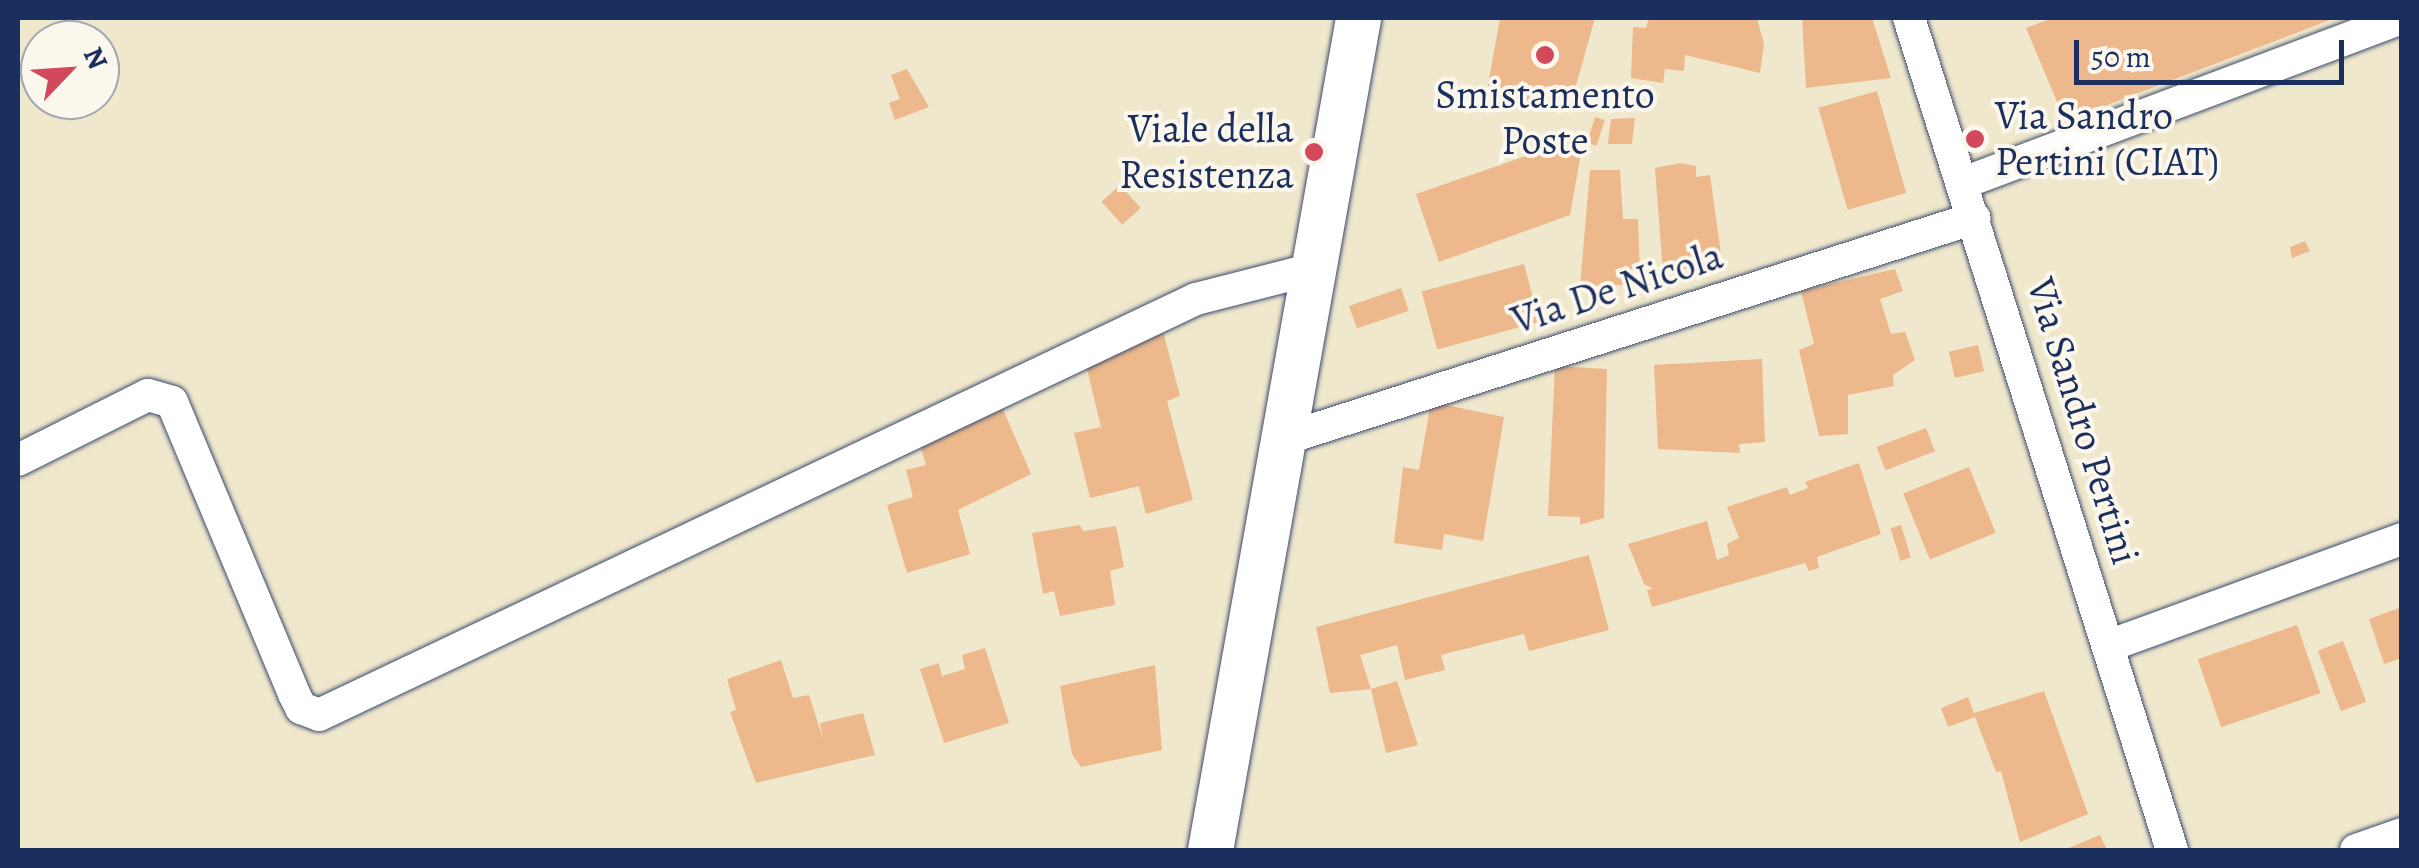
<!DOCTYPE html>
<html>
<head>
<meta charset="utf-8">
<style>
  body { margin:0 }
  #map { position:relative; width:2419px; height:868px; overflow:hidden; background:#f0e8cd; font-family:Alegreya,serif }
  div>[style] { position:absolute }
  [style*='--x'] { left:calc(var(--x)*1px); top:calc(var(--y)*1px); width:calc(var(--w)*1px); rotate:calc(var(--a)*1deg) }
  .building>* { inset:0; background:#ecb88c; transform-origin:0 0 }
  .roads { filter:drop-shadow(0 0 2px #3b4b6f) drop-shadow(0 0 2px #3b4b6f) }
  .street>* { height:32px; margin:-16px; padding:0 16px; transform-origin:16px; border-radius:16px; background:#fff }
  .secondary>* { height:45px; margin:-22.5px; padding:0 22.5px; transform-origin:22.5px; border-radius:22.5px; background:#fff }
  .dots>* { width:28px; height:28px; translate:-50% -50%; box-sizing:border-box; border:5px solid #fbf7ec; border-radius:50% }
  span { translate:-50% -50%; white-space:nowrap; text-align:center; line-height:1.15; -webkit-text-stroke:8px #fbf7ec; paint-order:stroke }
  .poi-label { font-size:40px; color:#1b2f5e }
  .left { translate:0 -50%; text-align:left }
  .right { translate:-100% -50%; text-align:right }
  .street-label { font-size:40px; color:#1b2f5e }
  .frame { position:absolute; inset:0; border:20px solid #1b2f5e; pointer-events:none }
  .north { position:absolute; left:20px; top:20px; width:100px; height:100px; box-sizing:border-box; background:#fbf7ec; border:2px solid #a1a7b3; border-radius:50%; rotate:65deg; font-size:28px; font-weight:700; line-height:40px; text-align:center; color:#1b2f5e }
  .north::after { content:''; display:block; margin:auto; width:35px; height:45px; background:#d1495b; clip-path:polygon(50% 0,100% 100%,50% 72%,0 100%) }
  .scale { position:absolute; left:2074px; top:40px; width:270px; height:45px; box-sizing:border-box; border:5px solid #1b2f5e; border-top:0; padding-left:12px; font-size:30px; line-height:35px; white-space:nowrap; color:#1b2f5e; -webkit-text-stroke:8px #fbf7ec; paint-order:stroke }
</style>
</head>
<body>
<div id="map">
  <div class="building">
    <div style="clip-path:polygon(1500px 18px,1595px 18px,1575px 89px,1529px 104px,1486px 96px)"></div>
    <div style="clip-path:polygon(1649px 18px,1757px 18px,1764px 44px,1760px 73px,1685px 55px,1684px 71px,1665px 69px,1663px 83px,1631px 78px,1633px 27px,1646px 28px)"></div>
    <div style="clip-path:polygon(1802px 18px,1872px 18px,1891px 78px,1806px 88px)"></div>
    <div style="clip-path:polygon(2053px 18px,2246px 20px,2335px 18px,2065px 121px,2026px 28px)"></div>
    <div style="clip-path:polygon(907px 69px,929px 107px,895px 120px,889px 103px,900px 99px,891px 75px)"></div>
    <div style="left:1877px;top:91px;width:106px;height:61px;rotate:74deg"></div>
    <div style="clip-path:polygon(82px 100px,103px 100px,105px 105px,88px 112px)"></div>
    <div style="left:1595px;top:117px;width:10px;height:27px;rotate:17deg"></div>
    <div style="clip-path:polygon(1635px 118px,1632px 144px,1608px 144px,1611px 119px)"></div>
    <div style="clip-path:polygon(1584px 136px,1570px 215px,1439px 262px,1416px 194px)"></div>
    <div style="clip-path:polygon(1680px 163px,1696px 166px,1696px 177px,1710px 175px,1721px 254px,1689px 258px,1691px 268px,1663px 273px,1655px 168px)"></div>
    <div style="clip-path:polygon(1590px 170px,1620px 170px,1623px 219px,1638px 219px,1640px 274px,1628px 274px,1627px 285px,1580px 286px)"></div>
    <div style="left:1120px;top:185px;width:31px;height:25px;rotate:48deg"></div>
    <div style="clip-path:polygon(2305px 241px,2310px 251px,2292px 258px,2290px 247px)"></div>
    <div style="left:1524px;top:264px;width:60px;height:106px;rotate:75deg"></div>
    <div style="clip-path:polygon(1895px 269px,1903px 291px,1880px 299px,1891px 334px,1905px 332px,1915px 360px,1893px 375px,1894px 386px,1848px 395px,1848px 434px,1819px 436px,1799px 350px,1814px 344px,1801px 291px)"></div>
    <div style="left:1401px;top:288px;width:24px;height:55px;rotate:71deg"></div>
    <div style="clip-path:polygon(1163px 331px,1180px 396px,1167px 401px,1193px 500px,1146px 514px,1139px 486px,1090px 498px,1074px 433px,1101px 427px,1085px 361px)"></div>
    <div style="left:1978px;top:345px;width:27px;height:30px;rotate:77deg"></div>
    <div style="clip-path:polygon(1762px 359px,1765px 442px,1739px 444px,1740px 453px,1658px 449px,1654px 365px)"></div>
    <div style="clip-path:polygon(1555px 366px,1607px 369px,1604px 518px,1580px 525px,1580px 517px,1548px 516px)"></div>
    <div style="clip-path:polygon(1431px 402px,1504px 417px,1483px 541px,1444px 534px,1442px 550px,1394px 543px,1403px 467px,1419px 470px)"></div>
    <div style="clip-path:polygon(1002px 407px,1031px 474px,958px 510px,970px 554px,907px 573px,887px 505px,913px 497px,906px 470px,926px 465px,919px 442px)"></div>
    <div style="left:1926px;top:428px;width:25px;height:53px;rotate:69deg"></div>
    <div style="clip-path:polygon(1859px 463px,1881px 534px,1817px 557px,1819px 568px,1809px 571px,1805px 563px,1652px 607px,1647px 590px,1653px 589px,1644px 584px,1628px 544px,1707px 521px,1717px 560px,1729px 555px,1727px 544px,1739px 538px,1727px 507px,1787px 487px,1790px 495px,1808px 488px,1805px 482px)"></div>
    <div style="left:1969px;top:467px;width:71px;height:71px;rotate:68deg"></div>
    <div style="clip-path:polygon(1080px 525px,1083px 531px,1116px 526px,1124px 567px,1110px 571px,1115px 605px,1060px 616px,1054px 591px,1043px 594px,1032px 533px)"></div>
    <div style="left:1901px;top:525px;width:34px;height:11px;rotate:73deg"></div>
    <div style="clip-path:polygon(1589px 555px,1609px 630px,1529px 651px,1524px 634px,1441px 655px,1445px 670px,1405px 680px,1397px 645px,1360px 655px,1371px 689px,1330px 693px,1316px 627px)"></div>
    <div style="clip-path:polygon(2402px 607px,2402px 658px,2384px 664px,2369px 619px)"></div>
    <div style="left:2297px;top:625px;width:72px;height:105px;rotate:71deg"></div>
    <div style="left:2343px;top:641px;width:65px;height:27px;rotate:69deg"></div>
    <div style="clip-path:polygon(985px 648px,1009px 723px,944px 743px,920px 669px,939px 663px,942px 676px,965px 669px,962px 655px)"></div>
    <div style="clip-path:polygon(781px 660px,793px 698px,809px 695px,823px 739px,820px 723px,863px 713px,875px 755px,756px 783px,730px 712px,736px 710px,727px 679px)"></div>
    <div style="clip-path:polygon(1155px 665px,1162px 750px,1081px 767px,1072px 754px,1060px 686px)"></div>
    <div style="clip-path:polygon(1397px 681px,1418px 745px,1386px 753px,1371px 689px)"></div>
    <div style="clip-path:polygon(2044px 691px,2088px 814px,2020px 842px,2001px 771px,1996px 772px,1975px 717px,1948px 727px,1941px 708px,1968px 697px,1974px 713px)"></div>
    <div style="clip-path:polygon(2100px 835px,2107px 850px,2064px 850px)"></div>
  </div>
  <div class="roads">
    <div class="street">
      <div style="--x:1909;--y:18;--w:873;--a:72.46"></div>
      <div style="--x:1963;--y:183;--w:469;--a:-20.6"></div>
      <div style="--x:1284;--y:439;--w:725;--a:-17.74"></div>
      <div style="--x:18;--y:460;--w:145;--a:-26.6"></div>
      <div style="--x:148;--y:395;--w:25;--a:16"></div>
      <div style="--x:172;--y:402;--w:316;--a:67.3"></div>
      <div style="--x:294;--y:694;--w:16;--a:63"></div>
      <div style="--x:301;--y:708;--w:19;--a:21"></div>
      <div style="--x:319;--y:715;--w:971;--a:-25.38"></div>
      <div style="--x:1196;--y:299;--w:122;--a:-14.3"></div>
      <div style="--x:2108;--y:646;--w:313;--a:-20"></div>
      <div style="--x:2356;--y:850;--w:49;--a:-19.2"></div>
    </div>
    <div class="secondary">
      <div style="--x:1210;--y:850;--w:845;--a:-79.91"></div>
    </div>
  </div>
  <div class="dots">
    <div style="left:1545px;top:55px;background:#d1495b"></div>
    <div style="left:1975px;top:139px;background:#d1495b"></div>
    <div style="left:1314px;top:152px;background:#d1495b"></div>
  </div>
  <div class="poi-label">
    <span style="left:1545px;top:118px">Smistamento<br>Poste</span>
    <span class="left" style="left:1995px;top:139px">Via Sandro<br>Pertini (CIAT)</span>
    <span class="right" style="left:1294px;top:152px">Viale della<br>Resistenza</span>
  </div>
  <div class="street-label">
    <span style="left:1617px;top:288px;rotate:-18deg">Via De Nicola</span>
    <span style="left:2083px;top:421px;rotate:73deg">Via Sandro Pertini</span>
  </div>
  <div class="frame"></div>
  <div class="north">N</div>
  <div class="scale">50 m</div>
</div>
</body>
</html>
